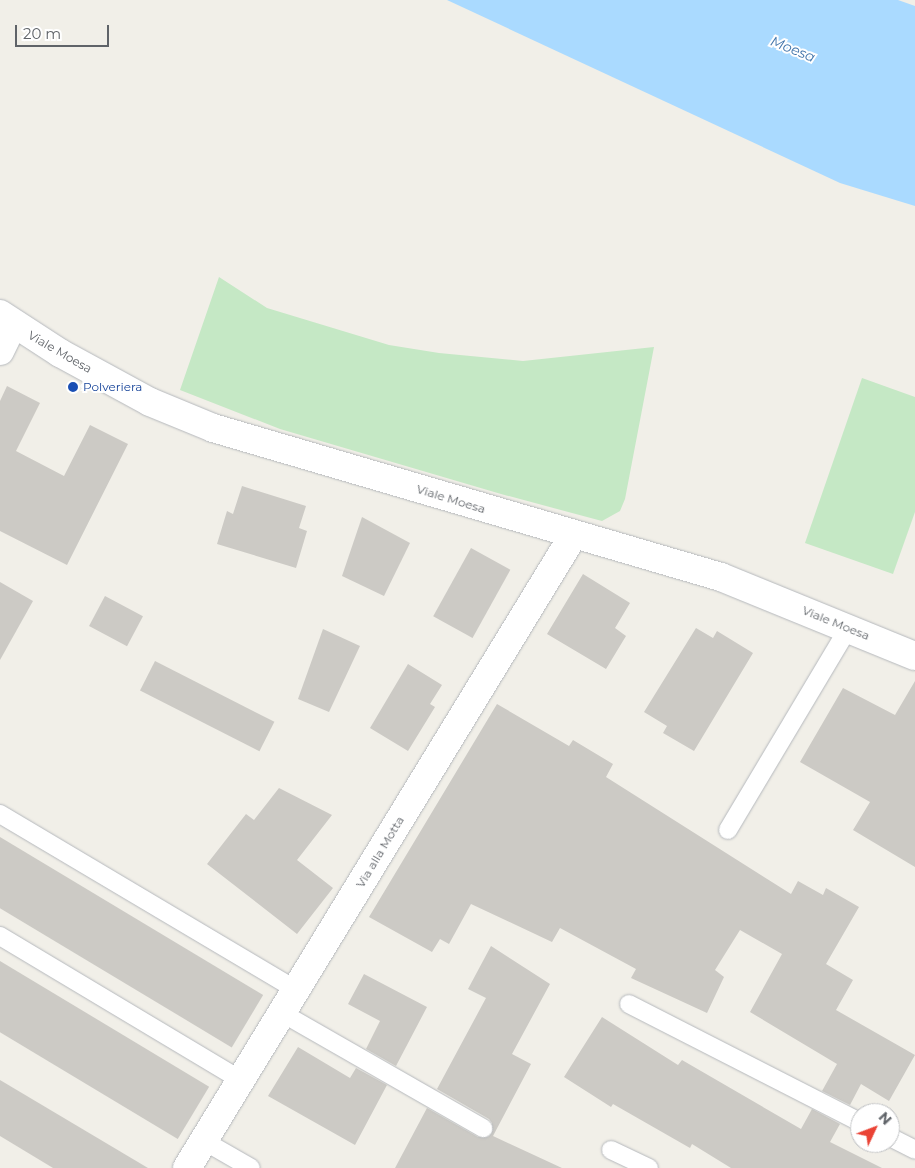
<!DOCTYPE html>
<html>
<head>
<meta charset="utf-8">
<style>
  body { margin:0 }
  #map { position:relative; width:915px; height:1168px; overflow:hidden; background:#f1efe8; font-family:Montserrat,sans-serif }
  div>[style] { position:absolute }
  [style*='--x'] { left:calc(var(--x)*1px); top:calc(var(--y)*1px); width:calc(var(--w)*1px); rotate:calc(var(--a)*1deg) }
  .green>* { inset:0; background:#c5e8c5 }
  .water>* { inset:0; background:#aadaff }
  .building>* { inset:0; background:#cccac5; transform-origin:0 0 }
  .roads { filter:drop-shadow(0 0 1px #b5b8bc) drop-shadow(0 0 1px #b5b8bc) }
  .lane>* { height:18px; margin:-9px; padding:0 9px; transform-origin:9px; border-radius:9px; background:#fff }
  .street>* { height:28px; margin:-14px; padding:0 14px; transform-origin:14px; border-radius:14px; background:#fff }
  .dots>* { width:14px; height:14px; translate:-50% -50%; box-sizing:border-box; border:2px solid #fff; border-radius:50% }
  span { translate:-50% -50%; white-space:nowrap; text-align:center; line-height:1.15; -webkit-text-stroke:4px #fff; paint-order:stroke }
  .street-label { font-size:12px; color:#5f6368 }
  .transit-label { font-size:12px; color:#164399 }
  .left { translate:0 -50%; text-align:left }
  .water-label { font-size:14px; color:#4174aa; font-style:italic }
  .north { position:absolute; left:850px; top:1103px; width:50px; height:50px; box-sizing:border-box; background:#fff; border:1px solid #bfc1c3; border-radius:50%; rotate:47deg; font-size:14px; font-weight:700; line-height:20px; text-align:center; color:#5f6368 }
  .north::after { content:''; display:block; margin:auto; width:18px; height:22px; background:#ea4335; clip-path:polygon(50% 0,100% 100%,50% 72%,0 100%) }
  .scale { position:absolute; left:15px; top:25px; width:94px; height:22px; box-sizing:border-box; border:2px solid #5f6368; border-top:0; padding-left:6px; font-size:15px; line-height:18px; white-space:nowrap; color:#5f6368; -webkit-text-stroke:4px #fff; paint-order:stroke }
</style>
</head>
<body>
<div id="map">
  <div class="green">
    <div style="clip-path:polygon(219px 277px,267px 308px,389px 345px,439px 353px,523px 361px,654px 347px,625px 499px,620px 511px,602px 521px,501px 494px,280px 429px,180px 390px)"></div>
    <div style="clip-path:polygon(862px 378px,915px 397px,915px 512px,893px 574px,805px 543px)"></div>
  </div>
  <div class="water">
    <div style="clip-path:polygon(447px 0,898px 0,915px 6px,915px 206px,840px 183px)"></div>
  </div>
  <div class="building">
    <div style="clip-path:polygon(7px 386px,40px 403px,16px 451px,64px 476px,90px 425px,128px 444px,67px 565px,0 531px,0 401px)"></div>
    <div style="clip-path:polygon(242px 486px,306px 506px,299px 528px,307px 531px,296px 568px,217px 544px,227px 511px,233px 514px)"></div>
    <div style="clip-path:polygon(362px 517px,410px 543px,384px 596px,342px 576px)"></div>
    <div style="left:471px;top:548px;width:45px;height:78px;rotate:29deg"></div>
    <div style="clip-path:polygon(583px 574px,630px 603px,615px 628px,626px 636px,606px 669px,547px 634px)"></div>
    <div style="clip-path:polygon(0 582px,33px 601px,0 660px)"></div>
    <div style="left:105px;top:596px;width:43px;height:34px;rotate:28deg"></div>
    <div style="clip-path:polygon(696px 628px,713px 638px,717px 631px,753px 653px,694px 751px,663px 733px,667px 726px,644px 712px)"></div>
    <div style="clip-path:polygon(323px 629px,360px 646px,329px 712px,298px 699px)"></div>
    <div style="left:155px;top:661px;width:134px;height:33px;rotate:27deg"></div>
    <div style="clip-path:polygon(408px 664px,442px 685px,430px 704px,435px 707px,408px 751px,370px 728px)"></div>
    <div style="clip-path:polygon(915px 681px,915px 867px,853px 830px,870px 802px,800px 762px,843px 688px,895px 715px)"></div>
    <div style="clip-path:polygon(497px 704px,569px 746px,573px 740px,613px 764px,606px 777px,791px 894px,798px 881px,823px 895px,826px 888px,859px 907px,826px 964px,853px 980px,836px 1010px,915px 1055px,889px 1101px,861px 1084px,850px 1105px,822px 1091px,837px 1064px,750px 1012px,782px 954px,740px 930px,715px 970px,724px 977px,707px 1013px,631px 978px,636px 969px,560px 928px,552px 942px,471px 904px,449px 944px,440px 939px,432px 952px,369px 917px)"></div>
    <div style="clip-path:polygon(279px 788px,332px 815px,297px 860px,333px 888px,297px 934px,207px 864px,246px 814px,254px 820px)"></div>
    <div style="left:0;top:837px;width:307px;height:61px;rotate:31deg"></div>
    <div style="clip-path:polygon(491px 946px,550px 984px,512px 1054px,531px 1064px,493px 1136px,562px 1168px,395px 1168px,427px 1108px,478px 1137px,488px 1137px,492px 1133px,492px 1123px,489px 1119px,437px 1089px,486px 998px,468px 989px)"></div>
    <div style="left:0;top:961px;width:244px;height:61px;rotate:31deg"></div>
    <div style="clip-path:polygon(364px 974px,427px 1007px,396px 1066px,366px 1049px,380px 1021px,348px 1004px)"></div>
    <div style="clip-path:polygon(602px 1017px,678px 1065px,682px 1060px,801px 1129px,812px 1109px,840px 1124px,830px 1142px,882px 1168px,731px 1168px,692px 1144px,690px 1148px,613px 1104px,611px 1107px,564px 1077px)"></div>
    <div style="clip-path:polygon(298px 1047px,350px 1078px,356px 1068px,387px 1085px,355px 1145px,268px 1096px)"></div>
    <div style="clip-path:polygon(0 1080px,148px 1168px,53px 1168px,0 1136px)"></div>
  </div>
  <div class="roads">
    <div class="lane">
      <div style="--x:0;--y:814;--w:344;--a:30.7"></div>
      <div style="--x:728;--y:830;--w:236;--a:-59.2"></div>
      <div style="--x:0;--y:936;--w:281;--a:30.9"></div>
      <div style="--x:629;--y:1004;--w:259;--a:27.1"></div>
      <div style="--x:282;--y:1013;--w:232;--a:29.8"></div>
      <div style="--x:890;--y:1137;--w:28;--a:27"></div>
      <div style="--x:204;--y:1141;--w:54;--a:29.9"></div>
      <div style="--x:611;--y:1150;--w:42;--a:25.3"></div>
    </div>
    <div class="street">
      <div style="--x:0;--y:314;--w:72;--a:33"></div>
      <div style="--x:60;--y:353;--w:102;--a:28.6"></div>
      <div style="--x:150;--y:402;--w:68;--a:22.4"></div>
      <div style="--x:213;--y:428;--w:529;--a:16.35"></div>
      <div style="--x:721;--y:577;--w:209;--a:22.2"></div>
      <div style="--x:0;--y:351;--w:30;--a:-64"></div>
      <div style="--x:187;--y:1168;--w:741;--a:-58.59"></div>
    </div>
  </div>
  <div class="dots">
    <div style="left:73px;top:387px;background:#1a4fb4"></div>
  </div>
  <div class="street-label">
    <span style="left:60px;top:352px;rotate:30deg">Viale Moesa</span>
    <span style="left:451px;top:499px;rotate:17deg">Viale Moesa</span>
    <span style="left:836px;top:623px;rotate:22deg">Viale Moesa</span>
    <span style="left:380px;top:852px;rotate:-59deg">Via alla Motta</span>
  </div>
  <div class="transit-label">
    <span class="left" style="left:83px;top:387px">Polveriera</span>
  </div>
  <div class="water-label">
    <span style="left:793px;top:49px;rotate:22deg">Moesa</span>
  </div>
  <div class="north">N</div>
  <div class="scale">20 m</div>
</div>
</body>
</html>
